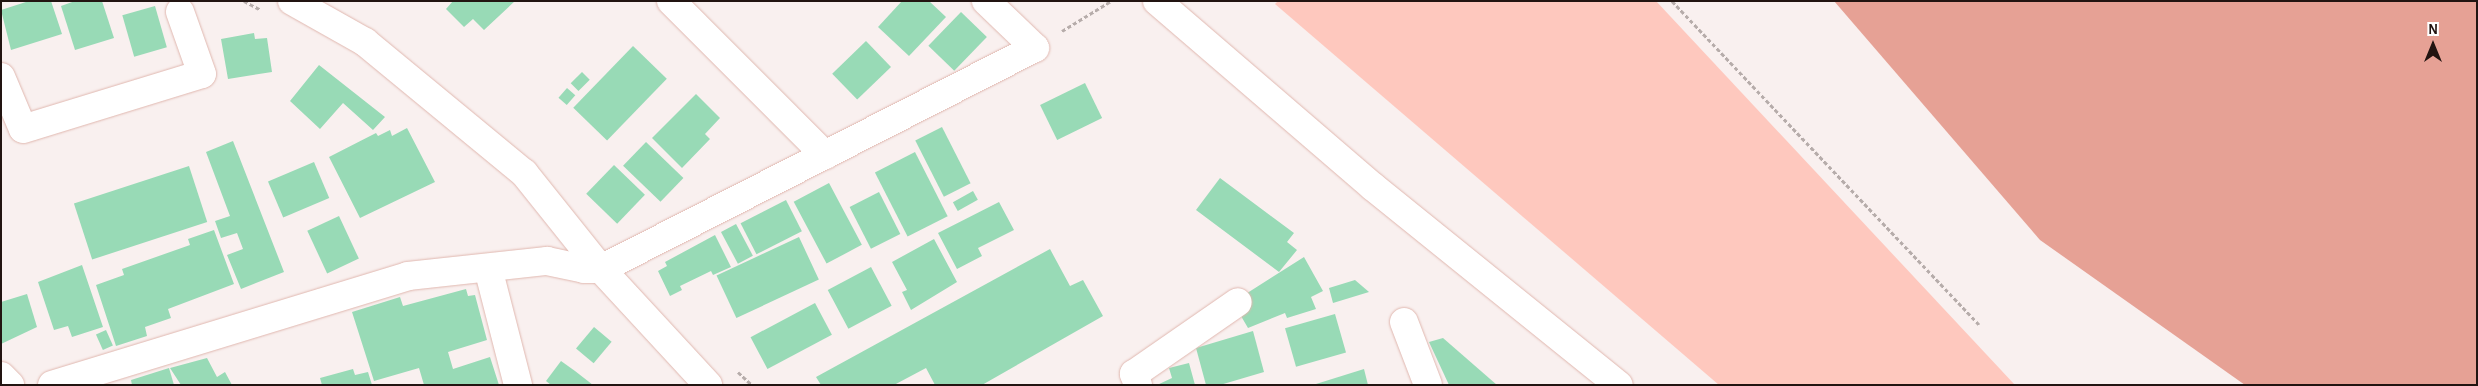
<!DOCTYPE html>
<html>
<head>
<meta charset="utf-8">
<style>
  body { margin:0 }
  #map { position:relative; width:2478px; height:386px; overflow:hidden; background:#f9f0ef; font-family:"Alegreya Sans",sans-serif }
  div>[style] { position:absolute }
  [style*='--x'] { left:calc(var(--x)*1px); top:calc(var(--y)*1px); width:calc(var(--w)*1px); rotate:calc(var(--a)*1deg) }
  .green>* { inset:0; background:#fec8be }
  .water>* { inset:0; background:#e6a195 }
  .building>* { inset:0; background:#98dab6; transform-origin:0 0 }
  .path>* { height:3px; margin-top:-1.5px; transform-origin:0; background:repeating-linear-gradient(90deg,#b6acaa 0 4px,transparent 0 6.5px) }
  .roads { filter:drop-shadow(0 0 1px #e0b7af) drop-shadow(0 0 1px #e0b7af) }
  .minor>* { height:28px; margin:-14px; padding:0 14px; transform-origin:14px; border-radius:14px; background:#fff }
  span { translate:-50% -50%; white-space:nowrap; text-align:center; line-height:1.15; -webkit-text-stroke:4px #fff; paint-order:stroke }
  .frame { position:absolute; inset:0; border:2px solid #221411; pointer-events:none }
  .north { position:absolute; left:2408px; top:20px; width:50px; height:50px; -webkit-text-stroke:4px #fff; paint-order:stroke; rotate:0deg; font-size:14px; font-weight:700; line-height:20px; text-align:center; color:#221411 }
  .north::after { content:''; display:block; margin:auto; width:18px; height:22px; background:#221411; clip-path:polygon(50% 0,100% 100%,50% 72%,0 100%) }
</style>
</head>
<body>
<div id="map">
  <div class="green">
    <div style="clip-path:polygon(1278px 1px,1656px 1px,2015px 385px,1719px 385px,1275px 4px)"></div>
  </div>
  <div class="water">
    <div style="clip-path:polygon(1834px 1px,2477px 1px,2477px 385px,2245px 385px,2040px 240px)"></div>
  </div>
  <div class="building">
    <div style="clip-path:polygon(29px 1px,51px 1px,62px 34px,11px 50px,1px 10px)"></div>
    <div style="clip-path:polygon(75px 1px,102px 1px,114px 38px,75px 50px,61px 6px)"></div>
    <div style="clip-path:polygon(453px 1px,515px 1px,484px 30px,473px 19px,464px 27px,446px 9px)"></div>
    <div style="clip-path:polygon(902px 1px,929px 1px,946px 17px,909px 56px,878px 27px)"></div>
    <div style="left:155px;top:6px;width:43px;height:34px;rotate:74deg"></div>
    <div style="left:961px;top:12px;width:36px;height:47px;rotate:44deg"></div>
    <div style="clip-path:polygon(254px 33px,255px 39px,267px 38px,272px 72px,228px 79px,221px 39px)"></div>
    <div style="left:866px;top:41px;width:36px;height:47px;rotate:46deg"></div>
    <div style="left:633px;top:46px;width:47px;height:86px;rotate:44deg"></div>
    <div style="clip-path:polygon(319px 65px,385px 117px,373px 130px,343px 103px,320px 129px,290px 101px)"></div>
    <div style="left:582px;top:72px;width:11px;height:16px;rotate:45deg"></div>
    <div style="left:1085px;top:83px;width:39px;height:50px;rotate:64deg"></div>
    <div style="left:567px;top:88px;width:11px;height:13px;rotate:41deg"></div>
    <div style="clip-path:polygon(696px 94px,720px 118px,705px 134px,710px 139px,682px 168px,652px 138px)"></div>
    <div style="left:942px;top:127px;width:63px;height:30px;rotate:63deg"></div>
    <div style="clip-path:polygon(407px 128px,435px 182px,360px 218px,329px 157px,376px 133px,378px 136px,390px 130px,392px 136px)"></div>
    <div style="clip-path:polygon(233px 141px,284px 272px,241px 289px,227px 255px,243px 249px,237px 233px,221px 238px,215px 221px,230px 216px,206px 152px)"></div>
    <div style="left:646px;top:142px;width:52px;height:33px;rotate:44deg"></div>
    <div style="left:915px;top:152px;width:72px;height:45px;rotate:63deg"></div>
    <div style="left:314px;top:162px;width:39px;height:50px;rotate:67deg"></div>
    <div style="left:614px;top:165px;width:43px;height:40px;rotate:44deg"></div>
    <div style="left:189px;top:166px;width:59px;height:121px;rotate:72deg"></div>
    <div style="clip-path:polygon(1220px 178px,1294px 233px,1287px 242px,1297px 250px,1279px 272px,1196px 210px)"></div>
    <div style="left:829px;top:183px;width:70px;height:40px;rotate:62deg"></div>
    <div style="left:973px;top:191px;width:10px;height:23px;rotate:61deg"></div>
    <div style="left:879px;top:192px;width:47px;height:33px;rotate:63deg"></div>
    <div style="left:786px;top:200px;width:35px;height:51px;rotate:63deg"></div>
    <div style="clip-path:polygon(999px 202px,1014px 230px,978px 248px,982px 256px,957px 269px,938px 233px)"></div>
    <div style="left:339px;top:216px;width:47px;height:35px;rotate:65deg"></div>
    <div style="left:736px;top:224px;width:36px;height:17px;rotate:62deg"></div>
    <div style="clip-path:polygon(214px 230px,234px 284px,168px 309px,171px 318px,145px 327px,147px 336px,116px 346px,96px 285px,124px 275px,122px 269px,190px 245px,188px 239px)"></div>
    <div style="clip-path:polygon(715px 235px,731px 267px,713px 275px,711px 271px,680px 286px,682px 290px,670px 296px,658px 271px,667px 266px,665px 262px)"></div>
    <div style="left:799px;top:237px;width:47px;height:91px;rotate:65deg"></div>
    <div style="clip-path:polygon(934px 239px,957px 282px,911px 310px,902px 292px,907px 290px,892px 262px)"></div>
    <div style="clip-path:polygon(1050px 249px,1070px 286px,1083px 280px,1103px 316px,982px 385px,935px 385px,926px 368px,894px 385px,821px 385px,816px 377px)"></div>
    <div style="clip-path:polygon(1304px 257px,1323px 291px,1311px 297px,1316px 309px,1287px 318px,1285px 313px,1248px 328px,1241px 316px,1249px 311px,1241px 297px)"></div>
    <div style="clip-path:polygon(82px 265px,103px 327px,72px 337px,68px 326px,54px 330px,38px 282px)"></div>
    <div style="left:871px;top:267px;width:44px;height:49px;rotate:62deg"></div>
    <div style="clip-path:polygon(1355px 280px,1369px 292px,1333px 303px,1329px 288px)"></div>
    <div style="clip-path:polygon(466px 289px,468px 296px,475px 295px,487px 340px,448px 352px,453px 369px,490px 357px,499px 385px,424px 385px,419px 368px,374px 381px,352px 312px,400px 297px,403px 306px)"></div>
    <div style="clip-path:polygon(27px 294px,37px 327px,1px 344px,1px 302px)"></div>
    <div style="left:815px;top:303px;width:36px;height:73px;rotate:62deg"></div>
    <div style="left:1335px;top:314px;width:40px;height:52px;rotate:74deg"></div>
    <div style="left:594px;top:327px;width:23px;height:28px;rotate:40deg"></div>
    <div style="left:106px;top:330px;width:17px;height:11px;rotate:66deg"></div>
    <div style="clip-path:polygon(1253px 331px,1264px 372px,1220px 385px,1206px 385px,1196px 348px)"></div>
    <div style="clip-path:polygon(1443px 338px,1497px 385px,1449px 385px,1429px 342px)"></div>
    <div style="clip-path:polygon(207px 358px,217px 377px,225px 372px,232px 385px,181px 385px,170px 368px)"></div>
    <div style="clip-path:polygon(561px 361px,575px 371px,593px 385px,551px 385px,546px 381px)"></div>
    <div style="clip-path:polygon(1189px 363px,1195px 385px,1157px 385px,1172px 378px,1169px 368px)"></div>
    <div style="clip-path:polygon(169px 368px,174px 385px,132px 385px,131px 380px)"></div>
    <div style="clip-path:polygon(353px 369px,355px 375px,368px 372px,372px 385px,322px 385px,320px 378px)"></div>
    <div style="clip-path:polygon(1364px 369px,1368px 385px,1317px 385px,1316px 384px)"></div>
  </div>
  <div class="path">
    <div style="--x:244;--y:1;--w:19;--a:28"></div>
    <div style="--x:1672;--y:1;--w:446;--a:46.5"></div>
    <div style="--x:1062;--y:31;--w:57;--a:-31.5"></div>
    <div style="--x:738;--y:372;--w:19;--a:43"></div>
  </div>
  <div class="roads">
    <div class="minor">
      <div style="--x:292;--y:1;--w:84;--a:29.3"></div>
      <div style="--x:365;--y:42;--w:206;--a:39.5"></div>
      <div style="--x:524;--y:173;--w:123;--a:51.3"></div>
      <div style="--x:601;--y:269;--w:158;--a:47.3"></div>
      <div style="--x:671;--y:1;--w:218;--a:45"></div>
      <div style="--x:1157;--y:1;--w:284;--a:40.7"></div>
      <div style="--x:1372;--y:186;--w:317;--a:38.9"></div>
      <div style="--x:1;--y:77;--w:56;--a:67.1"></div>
      <div style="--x:23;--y:129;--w:187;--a:-17.1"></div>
      <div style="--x:202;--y:74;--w:66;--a:-109.5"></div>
      <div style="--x:488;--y:268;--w:121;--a:75.6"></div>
      <div style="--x:1404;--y:322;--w:67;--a:69.1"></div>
      <div style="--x:1;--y:376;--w:13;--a:45"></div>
      <div style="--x:52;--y:385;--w:372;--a:-17"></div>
      <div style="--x:408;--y:276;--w:140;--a:-6.2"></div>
      <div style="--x:547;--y:261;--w:38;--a:12"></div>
      <div style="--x:584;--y:269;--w:17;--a:0"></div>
      <div style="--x:601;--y:269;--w:487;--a:-27"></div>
      <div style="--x:1035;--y:48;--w:68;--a:-136.2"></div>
      <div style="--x:1138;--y:385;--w:12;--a:-110"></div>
      <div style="--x:1134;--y:374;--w:126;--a:-34.7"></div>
    </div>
  </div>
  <div class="frame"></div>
  <div class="north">N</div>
</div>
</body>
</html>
